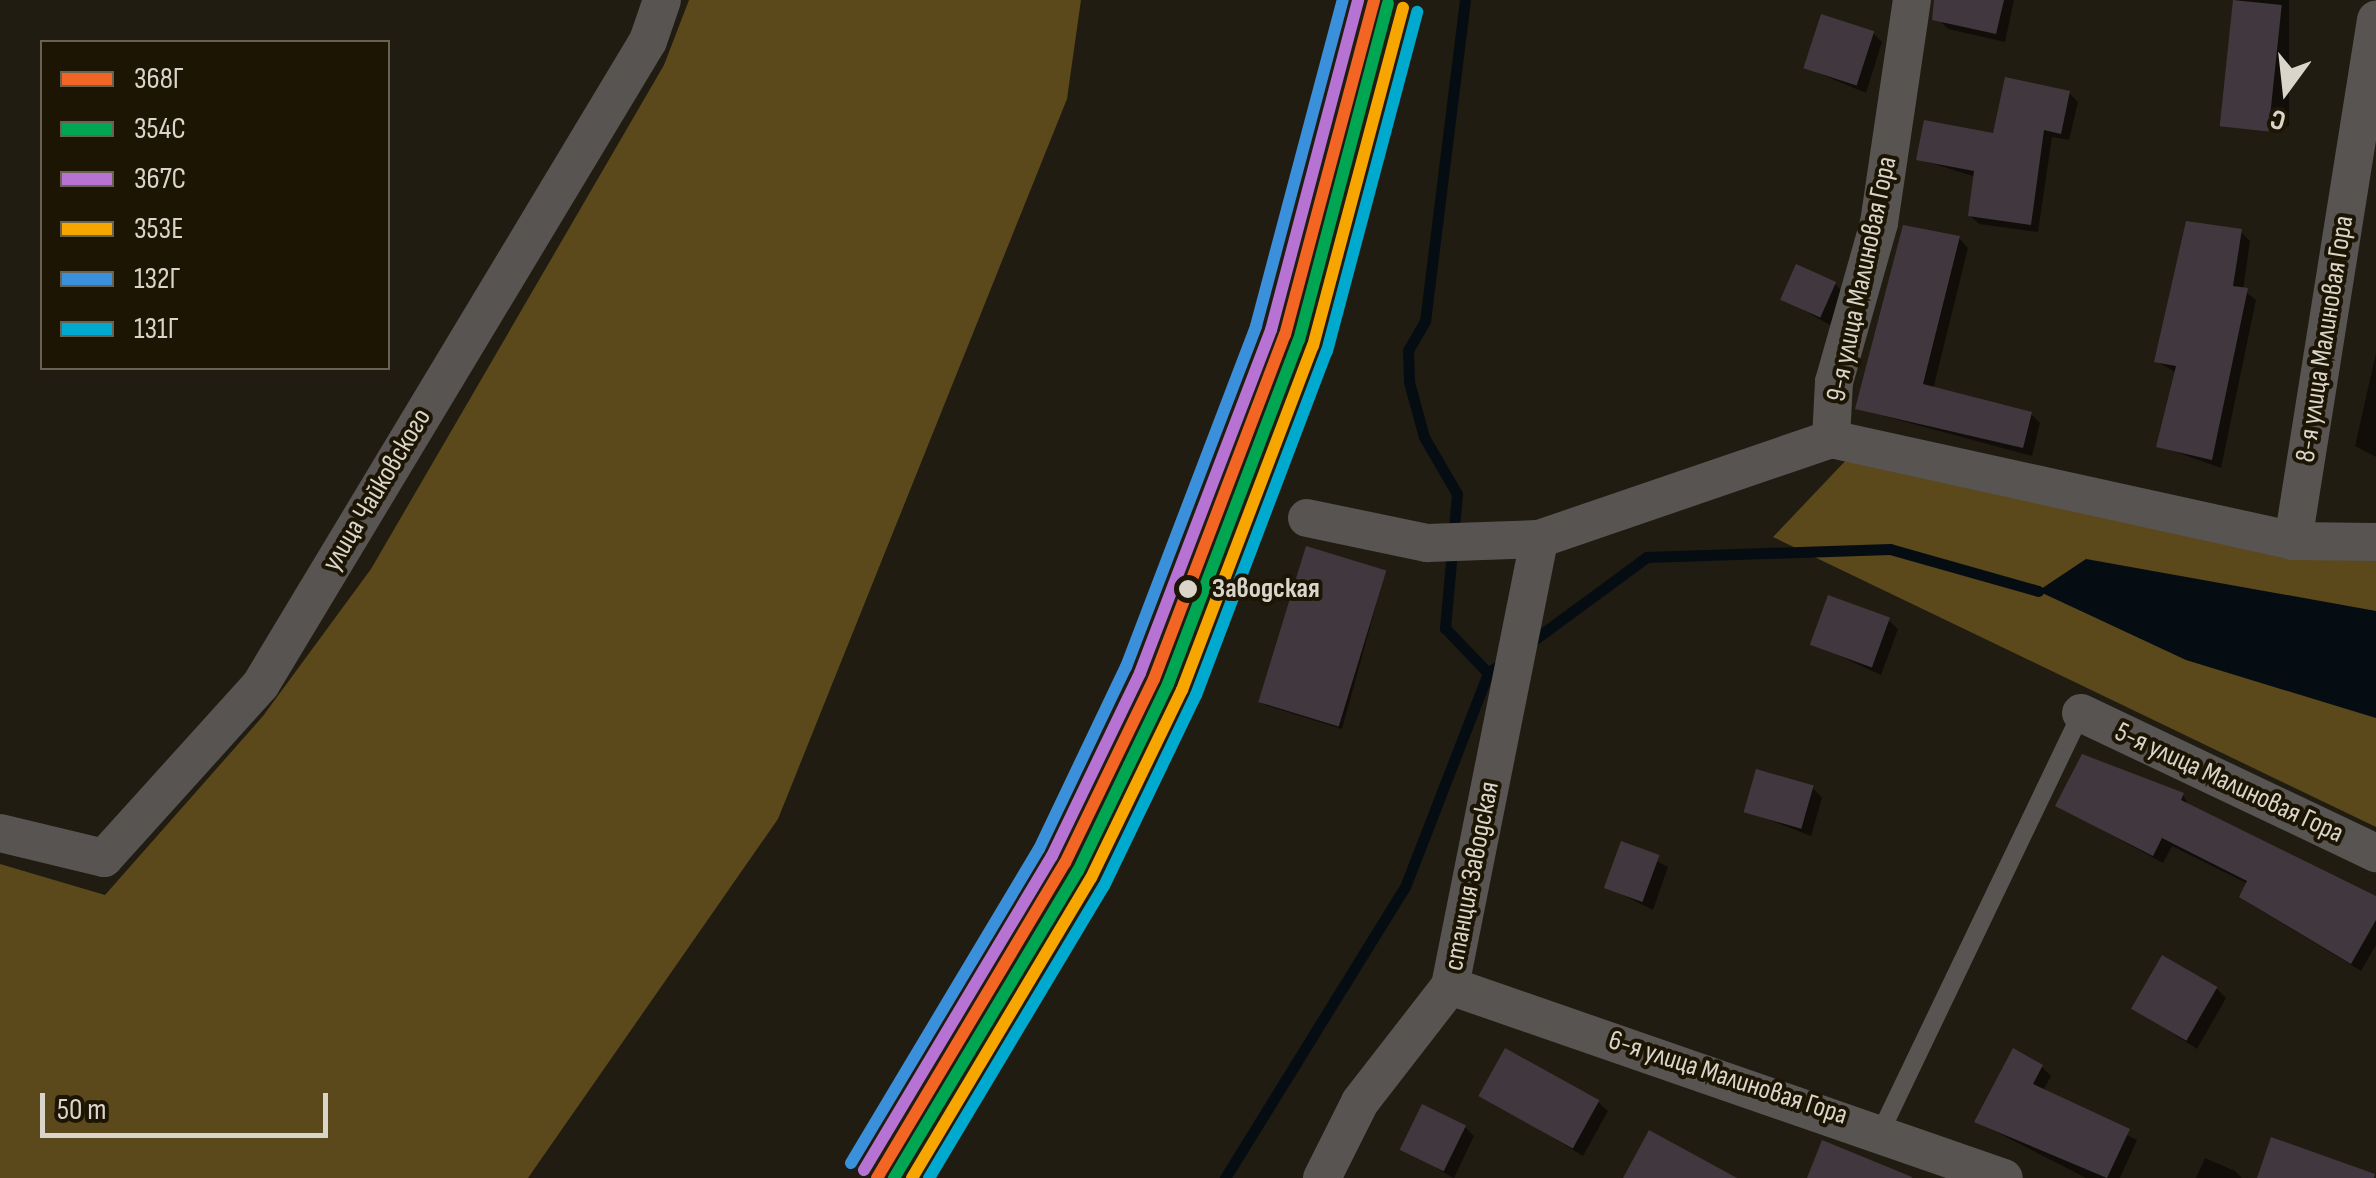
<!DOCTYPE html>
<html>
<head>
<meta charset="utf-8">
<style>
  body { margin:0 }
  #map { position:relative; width:2376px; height:1178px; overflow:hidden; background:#201c12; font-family:"Sofia Sans Condensed",sans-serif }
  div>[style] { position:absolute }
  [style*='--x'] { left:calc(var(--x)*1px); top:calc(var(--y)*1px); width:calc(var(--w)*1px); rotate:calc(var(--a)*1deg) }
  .forest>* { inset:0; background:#5b481b }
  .water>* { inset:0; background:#050d13 }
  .shadow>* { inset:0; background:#0007; transform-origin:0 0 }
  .stream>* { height:11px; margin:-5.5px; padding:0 5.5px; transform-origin:5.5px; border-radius:5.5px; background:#050d13 }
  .building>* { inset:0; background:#40383e; transform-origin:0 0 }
  .service>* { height:18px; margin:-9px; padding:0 9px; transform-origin:9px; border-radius:9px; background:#585452 }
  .minor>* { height:38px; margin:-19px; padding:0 19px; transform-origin:19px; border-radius:19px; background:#585452 }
  .rail-1>* { height:12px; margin:-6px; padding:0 6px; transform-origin:6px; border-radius:6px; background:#f26522 }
  .rail-2>* { height:12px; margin:-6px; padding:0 6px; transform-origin:6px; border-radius:6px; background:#00a651 }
  .rail-3>* { height:12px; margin:-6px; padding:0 6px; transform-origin:6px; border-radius:6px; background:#b673d3 }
  .rail-4>* { height:12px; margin:-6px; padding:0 6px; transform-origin:6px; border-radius:6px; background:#f7a600 }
  .rail-5>* { height:12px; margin:-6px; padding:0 6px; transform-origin:6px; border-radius:6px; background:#3a90db }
  .rail-6>* { height:12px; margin:-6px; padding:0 6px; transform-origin:6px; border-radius:6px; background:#00a9ce }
  .dots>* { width:28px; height:28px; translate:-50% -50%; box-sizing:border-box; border:5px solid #1d1504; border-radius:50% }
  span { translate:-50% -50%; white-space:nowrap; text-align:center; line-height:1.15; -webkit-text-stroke:8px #1d1504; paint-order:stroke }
  .street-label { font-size:28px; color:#dad5ca }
  .stop-label { font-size:28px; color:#dad5ca; font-weight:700 }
  .left { translate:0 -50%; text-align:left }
  .legend { position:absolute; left:40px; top:40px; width:350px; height:330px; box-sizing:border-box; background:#1d1504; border:2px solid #696253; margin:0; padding:12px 18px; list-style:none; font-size:30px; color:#dad5ca }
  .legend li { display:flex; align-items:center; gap:20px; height:50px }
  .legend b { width:50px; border:2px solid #696253 }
  .north { position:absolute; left:2236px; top:40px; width:100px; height:100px; -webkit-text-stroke:8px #1d1504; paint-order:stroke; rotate:195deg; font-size:28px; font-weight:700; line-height:40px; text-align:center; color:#dad5ca }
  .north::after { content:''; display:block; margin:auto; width:35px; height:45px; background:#dad5ca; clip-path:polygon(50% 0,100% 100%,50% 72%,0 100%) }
  .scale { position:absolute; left:40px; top:1093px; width:288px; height:45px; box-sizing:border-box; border:5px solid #dad5ca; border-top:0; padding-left:12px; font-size:30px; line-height:35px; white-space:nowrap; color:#dad5ca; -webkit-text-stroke:8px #1d1504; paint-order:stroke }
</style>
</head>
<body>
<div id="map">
  <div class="forest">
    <div style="clip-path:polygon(689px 0,1081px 0,1067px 99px,778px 819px,528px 1178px,0 1178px,0 864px,105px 895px,263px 716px,371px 569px,664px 65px)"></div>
    <div style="clip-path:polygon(1850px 456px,2376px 559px,2376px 827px,1773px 537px)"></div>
  </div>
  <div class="water">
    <div style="clip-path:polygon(2086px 559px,2376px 611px,2376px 718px,2186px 660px,2038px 591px)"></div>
  </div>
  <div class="shadow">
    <div style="clip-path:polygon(1944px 0,2014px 0,2005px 42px,1948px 29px,1939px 20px)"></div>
    <div style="left:2236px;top:0;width:53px;height:126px"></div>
    <div style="clip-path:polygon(1873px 33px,1882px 42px,1866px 93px,1806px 68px)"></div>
    <div style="clip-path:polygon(2069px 93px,2078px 102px,2069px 140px,2052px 137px,2038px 232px,1979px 224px,1970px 216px,1976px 177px,1918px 159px,1995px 136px)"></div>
    <div style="clip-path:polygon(2240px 231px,2250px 241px,2243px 290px,2256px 300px,2221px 468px,2159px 446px,2177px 373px,2156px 361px)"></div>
    <div style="clip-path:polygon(1959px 238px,1968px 248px,1933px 390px,2031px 414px,2040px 423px,2032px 456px,1858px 409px)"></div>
    <div style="clip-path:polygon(1835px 284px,1844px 293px,1830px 325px,1783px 299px)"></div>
    <div style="clip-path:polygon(2376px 353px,2376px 457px,2355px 446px)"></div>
    <div style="clip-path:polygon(1385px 573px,1342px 729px,1265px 705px,1261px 701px)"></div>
    <div style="clip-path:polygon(1888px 620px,1898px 629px,1881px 675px,1813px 644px)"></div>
    <div style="clip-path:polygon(1813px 788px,1822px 798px,1811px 836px,1746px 811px)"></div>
    <div style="clip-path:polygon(2183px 795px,2190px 808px,2376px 899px,2376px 945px,2361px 971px,2252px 905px,2242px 896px,2248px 884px,2172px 846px,2163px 863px,2058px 806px)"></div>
    <div style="clip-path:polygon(1623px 844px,1668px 867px,1653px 910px,1607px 887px)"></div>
    <div style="clip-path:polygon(2217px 989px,2226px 998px,2197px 1049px,2134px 1008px)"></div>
    <div style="clip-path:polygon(2042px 1067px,2051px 1076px,2043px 1091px,2137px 1140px,2120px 1178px,2086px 1178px,1977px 1122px)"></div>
    <div style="clip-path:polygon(1482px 1095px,1598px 1102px,1608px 1111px,1583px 1156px)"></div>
    <div style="clip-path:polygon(1465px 1127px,1474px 1136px,1454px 1178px,1403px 1149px)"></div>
    <div style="clip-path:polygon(2205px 1158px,2235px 1171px,2242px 1178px,2196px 1178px)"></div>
  </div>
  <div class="stream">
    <div style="--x:1465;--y:0;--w:323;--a:97.1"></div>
    <div style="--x:1425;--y:321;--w:34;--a:120"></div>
    <div style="--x:1408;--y:351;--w:31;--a:88"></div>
    <div style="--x:1409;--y:382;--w:57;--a:74.7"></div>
    <div style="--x:1424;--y:437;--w:66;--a:59.9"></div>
    <div style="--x:1457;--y:494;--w:135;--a:95.1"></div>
    <div style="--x:1445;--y:628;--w:62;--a:46.3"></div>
    <div style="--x:1527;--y:645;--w:149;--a:-36.3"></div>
    <div style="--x:1647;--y:557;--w:243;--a:-1.9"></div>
    <div style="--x:1890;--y:549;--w:154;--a:15.8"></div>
    <div style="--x:1225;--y:1178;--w:342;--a:-58.3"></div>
    <div style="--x:1405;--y:887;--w:230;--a:-68.8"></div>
    <div style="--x:1488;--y:673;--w:19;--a:-35"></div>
  </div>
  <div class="building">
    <div style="clip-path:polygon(1934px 0,2004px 0,1996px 34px,1932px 20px)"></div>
    <div style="left:2233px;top:0;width:49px;height:127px;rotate:6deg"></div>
    <div style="left:1821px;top:14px;width:56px;height:57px;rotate:18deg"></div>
    <div style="clip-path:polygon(2005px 77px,2070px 91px,2061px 134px,2044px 130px,2031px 225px,1968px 216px,1974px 171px,1916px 160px,1924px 120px,1993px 133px)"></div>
    <div style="clip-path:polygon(2186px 221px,2242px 229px,2233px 286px,2248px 288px,2212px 460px,2156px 447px,2176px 366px,2154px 362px)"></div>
    <div style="clip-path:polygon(1903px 225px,1960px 236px,1923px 384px,2032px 412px,2023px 448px,1855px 409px)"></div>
    <div style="left:1796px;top:264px;width:44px;height:39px;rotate:24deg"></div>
    <div style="left:1306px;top:546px;width:84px;height:163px;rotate:17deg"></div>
    <div style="left:1828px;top:595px;width:66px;height:53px;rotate:20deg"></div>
    <div style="clip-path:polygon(2082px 754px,2184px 793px,2181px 800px,2376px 896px,2376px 920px,2351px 964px,2239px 897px,2247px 881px,2162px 838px,2153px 856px,2055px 806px)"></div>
    <div style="left:1756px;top:769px;width:60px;height:45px;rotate:16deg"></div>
    <div style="left:1621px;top:841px;width:41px;height:50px;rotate:20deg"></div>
    <div style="left:2162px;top:955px;width:64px;height:62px;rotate:30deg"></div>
    <div style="left:1505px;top:1048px;width:108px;height:55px;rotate:29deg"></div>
    <div style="clip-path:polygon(2013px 1048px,2043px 1065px,2033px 1084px,2130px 1129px,2107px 1178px,1974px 1122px)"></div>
    <div style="left:1422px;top:1104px;width:49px;height:51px;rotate:26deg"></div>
    <div style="clip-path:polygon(1649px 1130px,1737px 1178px,1623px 1178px)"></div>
    <div style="clip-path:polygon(2271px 1137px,2375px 1174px,2374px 1178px,2257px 1178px)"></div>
    <div style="clip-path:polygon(1822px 1140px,1912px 1177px,1912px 1178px,1807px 1178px)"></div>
  </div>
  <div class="service">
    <div style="--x:1882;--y:1129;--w:461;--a:-64.4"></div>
  </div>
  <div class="minor">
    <div style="--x:1831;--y:439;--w:57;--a:-87"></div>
    <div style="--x:1834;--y:382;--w:165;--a:-74.2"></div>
    <div style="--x:1879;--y:223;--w:225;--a:-81.6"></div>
    <div style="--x:1307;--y:518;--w:123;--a:11.8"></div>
    <div style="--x:1427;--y:543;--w:112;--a:-2"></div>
    <div style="--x:1539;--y:539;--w:309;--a:-18.9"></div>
    <div style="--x:1831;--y:439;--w:473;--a:12.4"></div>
    <div style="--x:2293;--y:541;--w:83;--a:0.7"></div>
    <div style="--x:2293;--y:541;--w:528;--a:-80.95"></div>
    <div style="--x:2081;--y:713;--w:327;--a:25.4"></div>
    <div style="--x:0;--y:833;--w:107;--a:13.5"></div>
    <div style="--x:104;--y:858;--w:234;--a:-47.9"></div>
    <div style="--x:261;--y:684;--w:750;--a:-58.96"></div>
    <div style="--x:648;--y:41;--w:43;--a:-71.1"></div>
    <div style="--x:1450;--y:986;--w:586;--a:19.11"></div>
    <div style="--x:1322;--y:1178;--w:85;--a:-63.4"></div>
    <div style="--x:1360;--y:1102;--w:147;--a:-52.2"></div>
    <div style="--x:1450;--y:986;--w:456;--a:-78.7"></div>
  </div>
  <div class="rail-1">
    <div style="--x:877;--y:1178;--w:367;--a:-59.2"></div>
    <div style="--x:1065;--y:863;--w:204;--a:-64.2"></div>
    <div style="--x:1154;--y:679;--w:368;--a:-69.2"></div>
    <div style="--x:1285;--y:335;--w:347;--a:-75.1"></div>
  </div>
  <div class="rail-2">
    <div style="--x:894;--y:1178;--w:358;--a:-59.1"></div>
    <div style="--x:1078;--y:871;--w:208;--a:-64.3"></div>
    <div style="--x:1168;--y:684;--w:368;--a:-69.2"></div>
    <div style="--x:1299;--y:340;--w:348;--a:-75.2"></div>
  </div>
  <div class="rail-3">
    <div style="--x:864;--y:1170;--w:366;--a:-59.1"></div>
    <div style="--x:1052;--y:856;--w:203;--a:-64.3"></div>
    <div style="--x:1140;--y:673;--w:367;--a:-69.1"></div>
    <div style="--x:1271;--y:330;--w:341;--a:-75.2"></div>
  </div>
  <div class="rail-4">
    <div style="--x:912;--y:1178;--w:349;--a:-59.2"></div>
    <div style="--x:1091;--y:878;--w:209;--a:-64.2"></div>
    <div style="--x:1182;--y:690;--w:368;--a:-69.2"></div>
    <div style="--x:1313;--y:346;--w:350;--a:-75.1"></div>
  </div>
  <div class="rail-5">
    <div style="--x:851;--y:1163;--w:366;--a:-59.1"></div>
    <div style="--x:1039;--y:849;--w:202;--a:-64.5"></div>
    <div style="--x:1126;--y:667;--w:365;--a:-69.1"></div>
    <div style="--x:1256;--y:326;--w:337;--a:-75.1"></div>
  </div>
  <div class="rail-6">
    <div style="--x:929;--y:1178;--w:340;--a:-59.1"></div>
    <div style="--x:1104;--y:886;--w:212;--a:-64.3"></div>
    <div style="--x:1196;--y:695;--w:368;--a:-69.2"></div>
    <div style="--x:1327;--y:351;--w:351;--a:-75.1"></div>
  </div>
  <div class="dots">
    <div style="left:1188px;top:589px;background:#dad5ca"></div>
  </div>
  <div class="street-label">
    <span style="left:1862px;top:279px;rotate:-78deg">9-я улица Малиновая Гора</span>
    <span style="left:2325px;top:339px;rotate:-81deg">8-я улица Малиновая Гора</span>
    <span style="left:377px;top:490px;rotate:-59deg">улица Чайковского</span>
    <span style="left:2229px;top:783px;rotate:25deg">5-я улица Малиновая Гора</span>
    <span style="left:1472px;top:876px;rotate:-79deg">станция Заводская</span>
    <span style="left:1728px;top:1078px;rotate:18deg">6-я улица Малиновая Гора</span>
  </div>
  <div class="stop-label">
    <span class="left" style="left:1212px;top:589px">Заводская</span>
  </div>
  <ul class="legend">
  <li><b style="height:12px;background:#f26522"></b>368Г</li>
  <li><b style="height:12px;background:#00a651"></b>354С</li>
  <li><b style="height:12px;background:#b673d3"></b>367С</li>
  <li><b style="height:12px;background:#f7a600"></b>353Е</li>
  <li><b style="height:12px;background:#3a90db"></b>132Г</li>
  <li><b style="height:12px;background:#00a9ce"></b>131Г</li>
  </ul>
  <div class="north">С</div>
  <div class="scale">50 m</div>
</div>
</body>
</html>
